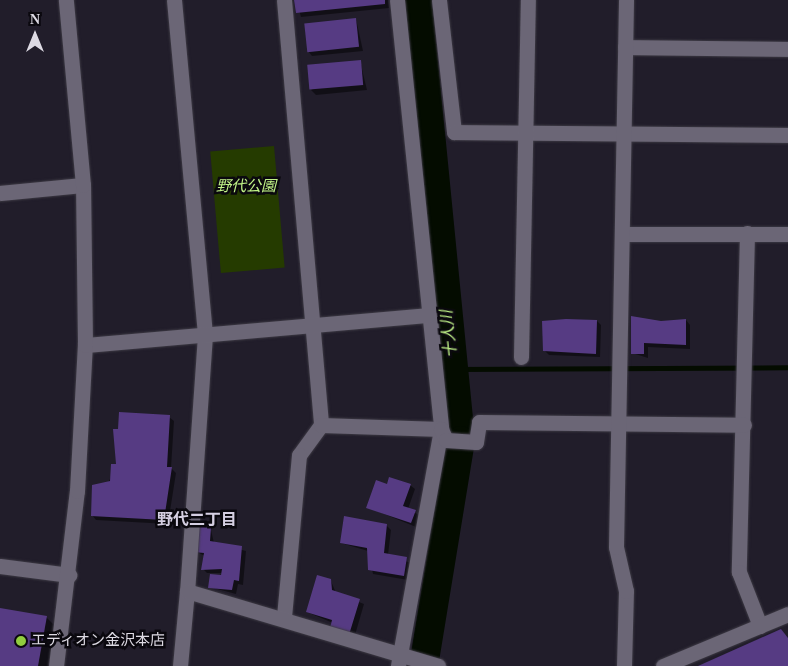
<!DOCTYPE html>
<html>
<head>
<meta charset="utf-8">
<style>
  body { margin:0 }
  #map { position:relative; width:788px; height:666px; overflow:hidden; background:#211d2a; font-family:"Times New Roman","Noto Sans JP",serif }
  div>[style] { position:absolute }
  [style*='--x'] { left:calc(var(--x)*1px); top:calc(var(--y)*1px); width:calc(var(--w)*1px); rotate:calc(var(--a)*1deg) }
  .green>* { inset:0; background:#253b00; transform-origin:0 0 }
  .shadow>* { inset:0; background:#0007 }
  .stream>* { height:5px; margin:-2.5px; padding:0 2.5px; transform-origin:2.5px; border-radius:2.5px; background:#040c00 }
  .river>* { height:29px; margin:-14.5px; padding:0 14.5px; transform-origin:14.5px; border-radius:14.5px; background:#040c00 }
  .building>* { inset:0; background:#563b83; transform-origin:0 0 }
  .roads { filter:drop-shadow(0 0 1px #3d3a44) drop-shadow(0 0 1px #3d3a44) }
  .minor>* { height:15px; margin:-7.5px; padding:0 7.5px; transform-origin:7.5px; border-radius:7.5px; background:#6b6676 }
  .dots>* { width:14px; height:14px; translate:-50% -50%; box-sizing:border-box; border:2px solid #0a080e; border-radius:50% }
  span { translate:-50% -50%; white-space:nowrap; text-align:center; line-height:1.15; -webkit-text-stroke:5px #0a080e; paint-order:stroke }
  .park-label { font-size:15px; color:#c1f488; font-style:italic }
  .poi-label { font-size:15px; color:#dddae3 }
  .left { translate:0 -50%; text-align:left }
  .water-label { font-size:16px; color:#c3f68a; font-style:italic }
  .neighbourhood-label { font-size:16px; color:#d5cfe2; font-weight:700 }
  .north { position:absolute; left:10px; top:10px; width:50px; height:50px; -webkit-text-stroke:4px #0a080e; paint-order:stroke; rotate:0deg; font-size:14px; font-weight:700; line-height:20px; text-align:center; color:#dddae3 }
  .north::after { content:''; display:block; margin:auto; width:18px; height:22px; background:#dddae3; clip-path:polygon(50% 0,100% 100%,50% 72%,0 100%) }
</style>
</head>
<body>
<div id="map">
  <div class="green">
    <div style="left:274px;top:146px;width:122px;height:64px;rotate:85deg"></div>
  </div>
  <div class="shadow">
    <div style="clip-path:polygon(296px 0,388px 0,389px 8px,301px 17px)"></div>
    <div style="clip-path:polygon(356px 19px,363px 51px,312px 56px,308px 51px)"></div>
    <div style="clip-path:polygon(360px 61px,367px 90px,316px 95px,311px 90px)"></div>
    <div style="clip-path:polygon(686px 320px,690px 325px,690px 349px,648px 347px,648px 358px,632px 353px,661px 323px)"></div>
    <div style="clip-path:polygon(597px 321px,601px 325px,600px 357px,549px 355px,544px 350px)"></div>
    <div style="clip-path:polygon(169px 417px,174px 421px,171px 468px,176px 473px,168px 524px,96px 520px,92px 515px,117px 465px)"></div>
    <div style="clip-path:polygon(410px 485px,415px 489px,408px 509px,419px 515px,416px 527px,367px 507px)"></div>
    <div style="clip-path:polygon(386px 525px,391px 530px,388px 555px,411px 563px,408px 580px,373px 574px,368px 551px,341px 543px)"></div>
    <div style="clip-path:polygon(211px 530px,214px 543px,246px 551px,243px 585px,238px 584px,236px 594px,210px 587px,222px 573px,207px 573px,203px 569px,205px 556px,195px 551px)"></div>
    <div style="clip-path:polygon(331px 581px,336px 593px,364px 604px,353px 642px,333px 623px,307px 612px)"></div>
    <div style="clip-path:polygon(0 609px,46px 617px,55px 626px,48px 666px,0 666px)"></div>
    <div style="clip-path:polygon(781px 631px,788px 638px,788px 666px,700px 666px)"></div>
  </div>
  <div class="stream">
    <div style="--x:454;--y:369;--w:334;--a:-0.3"></div>
  </div>
  <div class="river">
    <div style="--x:417;--y:0;--w:442;--a:84.4"></div>
    <div style="--x:460;--y:440;--w:229;--a:99.3"></div>
  </div>
  <div class="building">
    <div style="clip-path:polygon(294px 0,385px 0,385px 4px,296px 13px)"></div>
    <div style="left:356px;top:18px;width:29px;height:52px;rotate:84deg"></div>
    <div style="left:361px;top:60px;width:25px;height:54px;rotate:85deg"></div>
    <div style="clip-path:polygon(631px 316px,661px 321px,686px 319px,686px 345px,644px 343px,644px 354px,631px 354px)"></div>
    <div style="clip-path:polygon(566px 319px,597px 320px,596px 354px,543px 351px,542px 321px)"></div>
    <div style="clip-path:polygon(119px 412px,170px 415px,167px 467px,172px 467px,164px 520px,91px 516px,92px 485px,110px 481px,111px 464px,116px 464px,113px 429px,118px 429px)"></div>
    <div style="clip-path:polygon(389px 477px,411px 484px,403px 506px,416px 510px,411px 523px,366px 508px,376px 480px,387px 484px)"></div>
    <div style="clip-path:polygon(344px 516px,387px 524px,384px 553px,407px 557px,404px 576px,368px 570px,367px 548px,340px 543px)"></div>
    <div style="clip-path:polygon(197px 526px,211px 528px,210px 541px,242px 546px,239px 581px,234px 580px,232px 590px,208px 588px,210px 574px,221px 575px,222px 569px,201px 570px,204px 553px,194px 552px)"></div>
    <div style="clip-path:polygon(317px 575px,331px 579px,332px 590px,360px 599px,348px 638px,329px 632px,332px 620px,306px 612px)"></div>
    <div style="clip-path:polygon(0 608px,47px 616px,38px 666px,0 666px)"></div>
    <div style="clip-path:polygon(781px 629px,788px 638px,788px 666px,698px 666px)"></div>
  </div>
  <div class="roads">
    <div class="minor">
      <div style="--x:174;--y:0;--w:336;--a:84.7"></div>
      <div style="--x:205;--y:335;--w:257;--a:94"></div>
      <div style="--x:284;--y:0;--w:427;--a:85"></div>
      <div style="--x:321;--y:425;--w:37;--a:126"></div>
      <div style="--x:299;--y:455;--w:164;--a:95.3"></div>
      <div style="--x:397;--y:0;--w:431;--a:84.1"></div>
      <div style="--x:441;--y:429;--w:241;--a:100.3"></div>
      <div style="--x:439;--y:0;--w:133;--a:83.5"></div>
      <div style="--x:454;--y:132;--w:334;--a:0.5"></div>
      <div style="--x:625;--y:47;--w:163;--a:0.7"></div>
      <div style="--x:0;--y:193;--w:83;--a:-5.5"></div>
      <div style="--x:747;--y:233;--w:339;--a:91.4"></div>
      <div style="--x:739;--y:572;--w:58;--a:68.7"></div>
      <div style="--x:622;--y:234;--w:166;--a:0"></div>
      <div style="--x:85;--y:345;--w:344;--a:-5"></div>
      <div style="--x:521;--y:357;--w:357;--a:-88.9"></div>
      <div style="--x:321;--y:425;--w:120;--a:1.9"></div>
      <div style="--x:441;--y:429;--w:12;--a:66"></div>
      <div style="--x:446;--y:440;--w:30;--a:4"></div>
      <div style="--x:476;--y:442;--w:20;--a:-81"></div>
      <div style="--x:479;--y:422;--w:265;--a:0.6"></div>
      <div style="--x:0;--y:566;--w:70;--a:7.4"></div>
      <div style="--x:56;--y:666;--w:176;--a:-83.2"></div>
      <div style="--x:77;--y:491;--w:146;--a:-86.9"></div>
      <div style="--x:85;--y:345;--w:160;--a:-90.7"></div>
      <div style="--x:83;--y:185;--w:186;--a:-95.3"></div>
      <div style="--x:180;--y:666;--w:75;--a:-84.7"></div>
      <div style="--x:187;--y:591;--w:262;--a:16.6"></div>
      <div style="--x:624;--y:666;--w:75;--a:-88.5"></div>
      <div style="--x:626;--y:591;--w:45;--a:-102.8"></div>
      <div style="--x:616;--y:547;--w:547;--a:-88.95"></div>
      <div style="--x:663;--y:666;--w:135;--a:-22.6"></div>
    </div>
  </div>
  <div class="dots">
    <div style="left:21px;top:641px;background:#91cd3f"></div>
  </div>
  <div class="park-label">
    <span style="left:246px;top:187px">野代公園</span>
  </div>
  <div class="poi-label">
    <span class="left" style="left:31px;top:641px">エディオン金沢本店</span>
  </div>
  <div class="water-label">
    <span style="left:449px;top:334px;rotate:-96deg">十人川</span>
  </div>
  <div class="neighbourhood-label">
    <span style="left:197px;top:520px">野代二丁目</span>
  </div>
  <div class="north">N</div>
</div>
</body>
</html>
